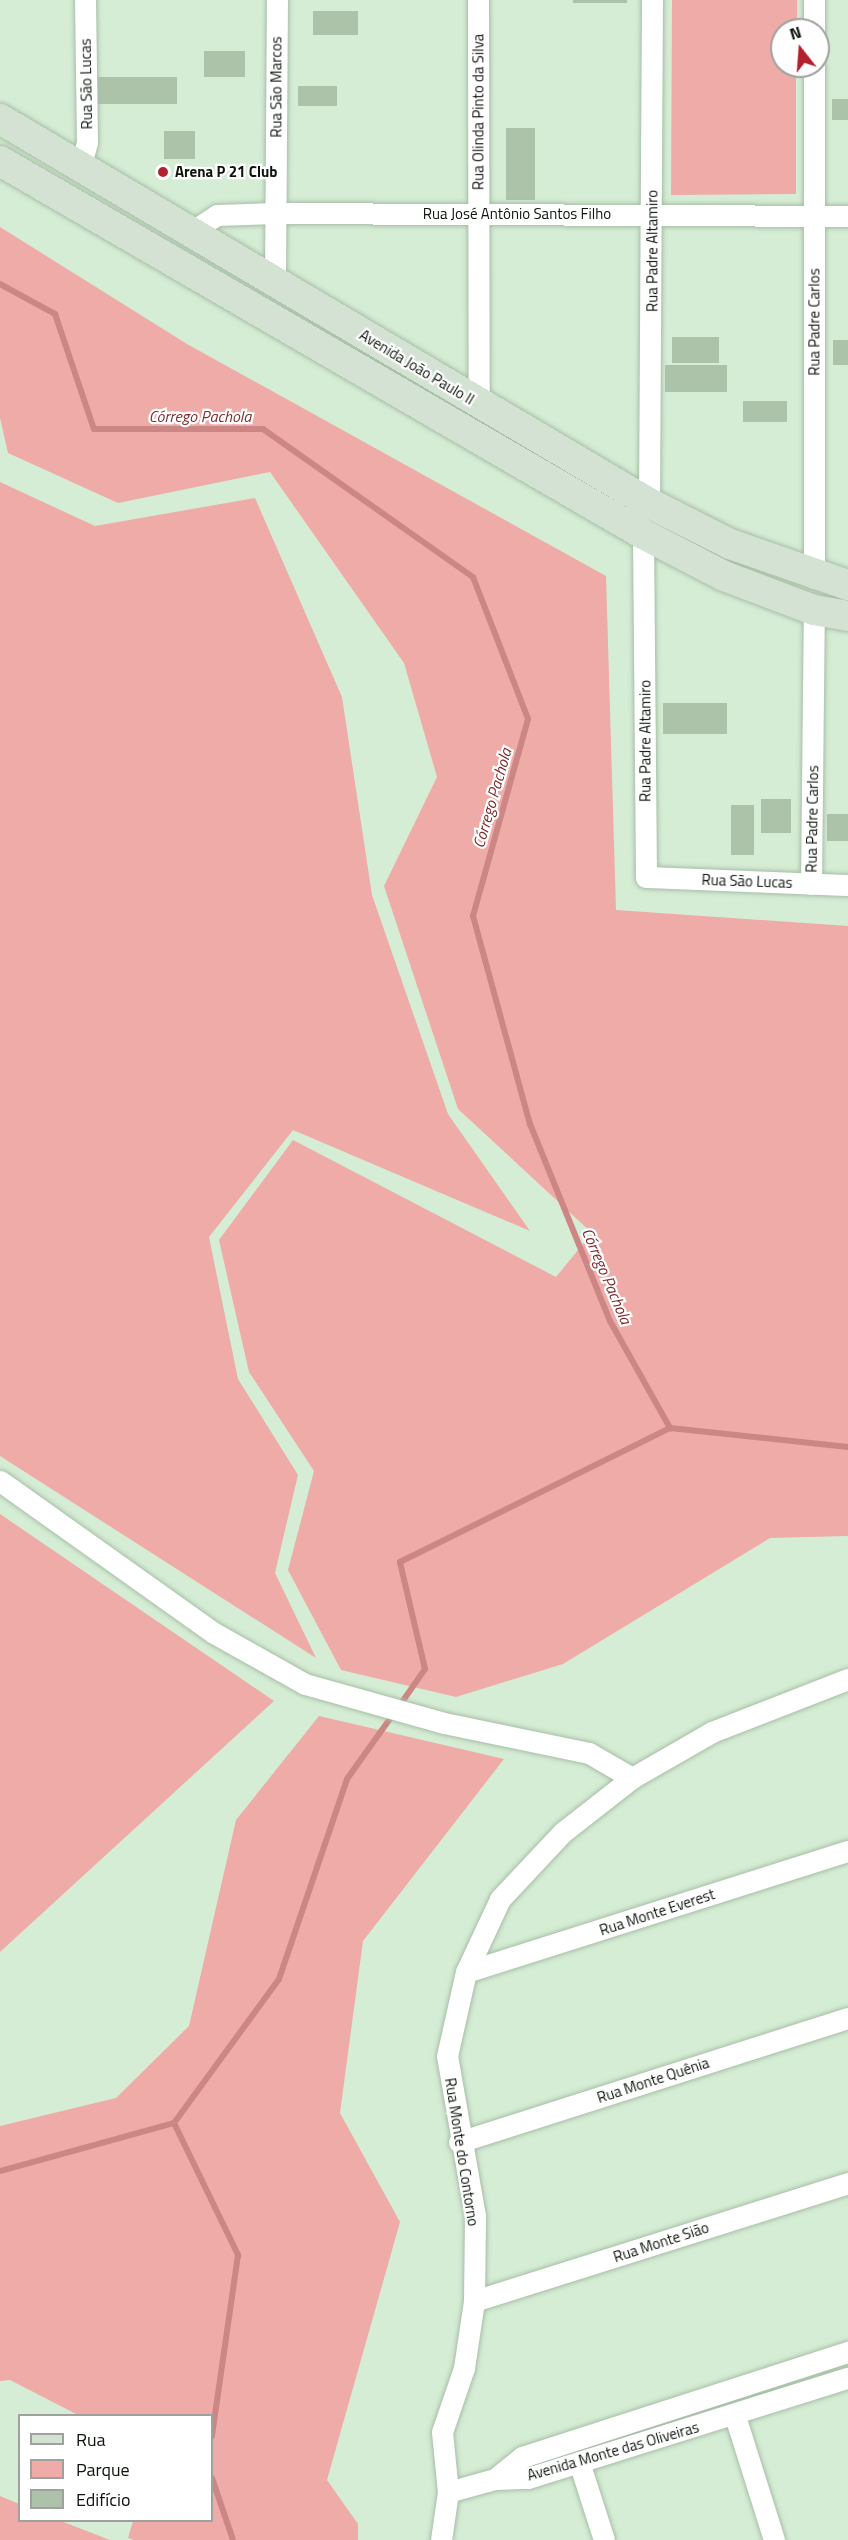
<!DOCTYPE html>
<html>
<head>
<meta charset="utf-8">
<style>
  body { margin:0 }
  #map { position:relative; width:848px; height:2540px; overflow:hidden; background:#d5edd4; font-family:"Titillium Web",sans-serif }
  div>[style] { position:absolute }
  [style*='--x'] { left:calc(var(--x)*1px); top:calc(var(--y)*1px); width:calc(var(--w)*1px); rotate:calc(var(--a)*1deg) }
  .green>* { inset:0; background:#efaba7 }
  .stream>* { height:6px; margin:-3px; padding:0 3px; transform-origin:3px; border-radius:3px; background:#cc8683 }
  .building>* { inset:0; background:#acc3aa; transform-origin:0 0 }
  .roads { filter:drop-shadow(0 0 2px #a7bea6) drop-shadow(0 0 2px #a7bea6) }
  .street>* { height:21px; margin:-10.5px; padding:0 10.5px; transform-origin:10.5px; border-radius:10.5px; background:#fff }
  .secondary>* { height:30px; margin:-15px; padding:0 15px; transform-origin:15px; border-radius:15px; background:#d4e2d4 }
  .dots>* { width:16px; height:16px; translate:-50% -50%; box-sizing:border-box; border:3px solid #fff; border-radius:50% }
  span { translate:-50% -50%; white-space:nowrap; text-align:center; line-height:1.15; -webkit-text-stroke:4.5px #fff; paint-order:stroke }
  .street-label { font-size:15px; color:#0c140b }
  .poi-label { font-size:15px; color:#0c140b; font-weight:700 }
  .left { translate:0 -50%; text-align:left }
  .water-label { font-size:16px; color:#802c2e; font-style:italic }
  .legend { position:absolute; left:18px; top:2414px; width:195px; height:108px; box-sizing:border-box; background:#fff; border:2px solid #9ea19d; margin:0; padding:8px 10px; list-style:none; font-size:18px; color:#0c140b }
  .legend li { display:flex; align-items:center; gap:12px; height:30px }
  .legend b { width:30px; border:2px solid #9ea19d }
  .north { position:absolute; left:770px; top:18px; width:60px; height:60px; box-sizing:border-box; background:#fff; border:2px solid #9ea19d; border-radius:50%; rotate:343deg; font-size:16px; font-weight:700; line-height:24px; text-align:center; color:#0c140b }
  .north::after { content:''; display:block; margin:auto; width:21px; height:27px; background:#b3212f; clip-path:polygon(50% 0,100% 100%,50% 72%,0 100%) }
</style>
</head>
<body>
<div id="map">
  <div class="green">
    <div style="clip-path:polygon(672px 0,797px 0,797px 30px,782px 30px,782px 66px,796px 66px,796px 194px,671px 195px)"></div>
    <div style="clip-path:polygon(0 227px,187px 344px,606px 576px,616px 910px,848px 926px,848px 1536px,770px 1538px,563px 1664px,456px 1697px,341px 1670px,288px 1570px,314px 1471px,249px 1372px,219px 1240px,293px 1140px,556px 1277px,592px 1233px,458px 1109px,384px 886px,437px 777px,404px 663px,270px 472px,118px 503px,8px 453px,0 418px)"></div>
    <div style="clip-path:polygon(0 482px,95px 526px,255px 498px,342px 697px,372px 895px,448px 1114px,530px 1231px,293px 1130px,209px 1237px,238px 1379px,298px 1475px,275px 1573px,316px 1658px,0 1456px)"></div>
    <div style="clip-path:polygon(0 1514px,274px 1701px,0 1952px)"></div>
    <div style="clip-path:polygon(319px 1716px,504px 1759px,363px 1941px,340px 2113px,400px 2222px,327px 2480px,358px 2524px,358px 2540px,134px 2540px,128px 2538px,133px 2521px,212px 2520px,212px 2416px,78px 2415px,10px 2380px,0 2381px,0 2126px,116px 2098px,189px 2026px,236px 1820px)"></div>
    <div style="clip-path:polygon(0 2496px,19px 2504px,20px 2520px,61px 2521px,110px 2540px,0 2540px)"></div>
  </div>
  <div class="stream">
    <div style="--x:0;--y:284;--w:63;--a:28.6"></div>
    <div style="--x:55;--y:314;--w:121;--a:71.3"></div>
    <div style="--x:94;--y:429;--w:169;--a:0"></div>
    <div style="--x:263;--y:429;--w:257;--a:35.2"></div>
    <div style="--x:473;--y:577;--w:152;--a:68.8"></div>
    <div style="--x:528;--y:719;--w:205;--a:105.6"></div>
    <div style="--x:473;--y:916;--w:216;--a:74.7"></div>
    <div style="--x:530;--y:1124;--w:213;--a:67.9"></div>
    <div style="--x:610;--y:1321;--w:123;--a:60.7"></div>
    <div style="--x:670;--y:1428;--w:179;--a:6.1"></div>
    <div style="--x:400;--y:1705;--w:44;--a:-55.2"></div>
    <div style="--x:425;--y:1669;--w:110;--a:-103.2"></div>
    <div style="--x:400;--y:1562;--w:301;--a:-26.4"></div>
    <div style="--x:174;--y:2123;--w:147;--a:64.1"></div>
    <div style="--x:238;--y:2255;--w:183;--a:98.2"></div>
    <div style="--x:0;--y:2171;--w:180;--a:-15.4"></div>
    <div style="--x:174;--y:2123;--w:178;--a:-53.9"></div>
    <div style="--x:279;--y:1979;--w:211;--a:-71.2"></div>
    <div style="--x:347;--y:1779;--w:81;--a:-54.5"></div>
    <div style="--x:212;--y:2478;--w:65;--a:71.3"></div>
  </div>
  <div class="building">
    <div style="left:573px;top:0;width:54px;height:3px"></div>
    <div style="left:313px;top:11px;width:45px;height:24px"></div>
    <div style="left:204px;top:51px;width:41px;height:26px"></div>
    <div style="left:98px;top:77px;width:79px;height:27px"></div>
    <div style="left:298px;top:86px;width:39px;height:20px"></div>
    <div style="left:832px;top:99px;width:16px;height:21px"></div>
    <div style="left:506px;top:128px;width:29px;height:72px"></div>
    <div style="left:164px;top:131px;width:31px;height:28px"></div>
    <div style="left:672px;top:337px;width:47px;height:26px"></div>
    <div style="left:833px;top:340px;width:15px;height:25px"></div>
    <div style="left:665px;top:365px;width:62px;height:27px"></div>
    <div style="left:743px;top:401px;width:44px;height:21px"></div>
    <div style="left:663px;top:703px;width:64px;height:31px"></div>
    <div style="left:791px;top:799px;width:34px;height:30px;rotate:90deg"></div>
    <div style="left:731px;top:805px;width:23px;height:50px"></div>
    <div style="left:827px;top:814px;width:21px;height:27px"></div>
  </div>
  <div class="roads">
    <div class="street">
      <div style="--x:478;--y:0;--w:405;--a:89.9"></div>
      <div style="--x:814;--y:30;--w:30;--a:-90"></div>
      <div style="--x:80;--y:167;--w:26;--a:-74"></div>
      <div style="--x:87;--y:142;--w:142;--a:-90.8"></div>
      <div style="--x:190;--y:233;--w:32;--a:-34"></div>
      <div style="--x:217;--y:215;--w:58;--a:-2"></div>
      <div style="--x:275;--y:213;--w:573;--a:0.3"></div>
      <div style="--x:275;--y:282;--w:282;--a:-89.6"></div>
      <div style="--x:649;--y:503;--w:503;--a:-89.66"></div>
      <div style="--x:643;--y:534;--w:343;--a:89.5"></div>
      <div style="--x:646;--y:877;--w:202;--a:2.3"></div>
      <div style="--x:814;--y:578;--w:512;--a:-90"></div>
      <div style="--x:811;--y:884;--w:274;--a:-89.4"></div>
      <div style="--x:0;--y:1481;--w:262;--a:35.4"></div>
      <div style="--x:214;--y:1633;--w:104;--a:29.3"></div>
      <div style="--x:305;--y:1684;--w:144;--a:15.7"></div>
      <div style="--x:444;--y:1723;--w:148;--a:11.7"></div>
      <div style="--x:589;--y:1753;--w:50;--a:30.2"></div>
      <div style="--x:466;--y:1972;--w:401;--a:-17.6"></div>
      <div style="--x:459;--y:2142;--w:408;--a:-17.7"></div>
      <div style="--x:474;--y:2301;--w:392;--a:-17.5"></div>
      <div style="--x:735;--y:2416;--w:130;--a:72.5"></div>
      <div style="--x:579;--y:2462;--w:82;--a:72.2"></div>
      <div style="--x:495;--y:2479;--w:35;--a:-39"></div>
      <div style="--x:522;--y:2457;--w:342;--a:-17.9"></div>
      <div style="--x:448;--y:2492;--w:49;--a:-15.5"></div>
      <div style="--x:495;--y:2479;--w:33;--a:-2"></div>
      <div style="--x:528;--y:2478;--w:335;--a:-17.4"></div>
      <div style="--x:441;--y:2540;--w:49;--a:-81.7"></div>
      <div style="--x:448;--y:2492;--w:60;--a:-95.7"></div>
      <div style="--x:442;--y:2432;--w:68;--a:-71"></div>
      <div style="--x:464;--y:2368;--w:68;--a:-81.5"></div>
      <div style="--x:474;--y:2301;--w:85;--a:-89.3"></div>
      <div style="--x:475;--y:2216;--w:162;--a:-99.9"></div>
      <div style="--x:447;--y:2056;--w:86;--a:-77.3"></div>
      <div style="--x:466;--y:1972;--w:81;--a:-65"></div>
      <div style="--x:500;--y:1899;--w:92;--a:-46.8"></div>
      <div style="--x:563;--y:1832;--w:88;--a:-38"></div>
      <div style="--x:632;--y:1778;--w:92;--a:-29.9"></div>
      <div style="--x:712;--y:1732;--w:146;--a:-21.3"></div>
    </div>
    <div class="secondary">
      <div style="--x:0;--y:119;--w:754;--a:30.61"></div>
      <div style="--x:649;--y:503;--w:91;--a:26.8"></div>
      <div style="--x:730;--y:544;--w:125;--a:19.2"></div>
      <div style="--x:0;--y:161;--w:743;--a:30.12"></div>
      <div style="--x:643;--y:534;--w:91;--a:27.4"></div>
      <div style="--x:724;--y:576;--w:96;--a:20.7"></div>
      <div style="--x:814;--y:610;--w:35;--a:10"></div>
    </div>
  </div>
  <div class="dots">
    <div style="left:163px;top:172px;background:#b3212f"></div>
  </div>
  <div class="street-label">
    <span style="left:86px;top:84px;rotate:-91deg">Rua São Lucas</span>
    <span style="left:276px;top:87px;rotate:-90deg">Rua São Marcos</span>
    <span style="left:478px;top:112px;rotate:-90deg">Rua Olinda Pinto da Silva</span>
    <span style="left:517px;top:214px">Rua José Antônio Santos Filho</span>
    <span style="left:652px;top:251px;rotate:-90deg">Rua Padre Altamiro</span>
    <span style="left:814px;top:322px;rotate:-90deg">Rua Padre Carlos</span>
    <span style="left:417px;top:367px;rotate:31deg">Avenida João Paulo II</span>
    <span style="left:645px;top:741px;rotate:-90deg">Rua Padre Altamiro</span>
    <span style="left:812px;top:819px;rotate:-89deg">Rua Padre Carlos</span>
    <span style="left:747px;top:881px;rotate:2deg">Rua São Lucas</span>
    <span style="left:657px;top:1912px;rotate:-18deg">Rua Monte Everest</span>
    <span style="left:653px;top:2080px;rotate:-18deg">Rua Monte Quênia</span>
    <span style="left:462px;top:2152px;rotate:81deg">Rua Monte do Contorno</span>
    <span style="left:661px;top:2242px;rotate:-18deg">Rua Monte Sião</span>
    <span style="left:613px;top:2451px;rotate:-16deg">Avenida Monte das Oliveiras</span>
  </div>
  <div class="poi-label">
    <span class="left" style="left:175px;top:172px">Arena P 21 Club</span>
  </div>
  <div class="water-label">
    <span style="left:200px;top:416px">Córrego Pachola</span>
    <span style="left:492px;top:798px;rotate:-74deg">Córrego Pachola</span>
    <span style="left:607px;top:1276px;rotate:67deg">Córrego Pachola</span>
  </div>
  <ul class="legend">
  <li><b style="height:8px;background:#d4e2d4"></b>Rua</li>
  <li><b style="height:16px;background:#efaba7"></b>Parque</li>
  <li><b style="height:16px;background:#acc3aa"></b>Edifício</li>
  </ul>
  <div class="north">N</div>
</div>
</body>
</html>
